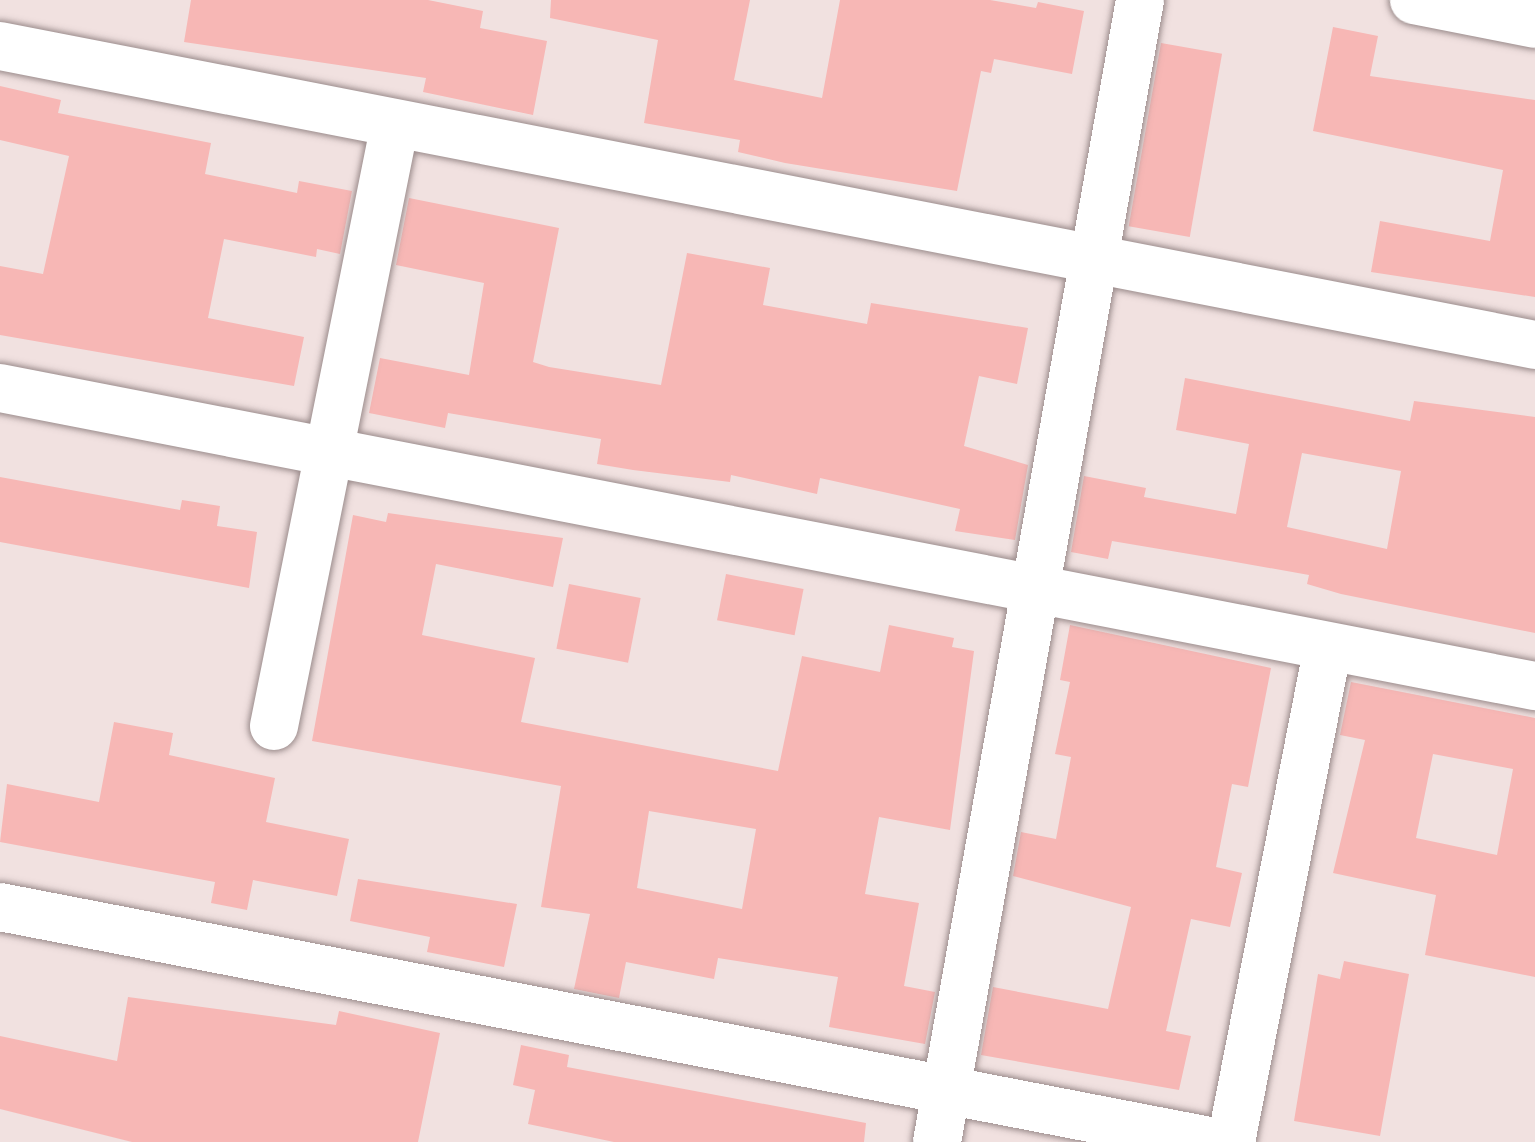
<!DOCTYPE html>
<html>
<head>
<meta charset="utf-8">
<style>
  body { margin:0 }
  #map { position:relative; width:1535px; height:1142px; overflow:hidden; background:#f1e1e0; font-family:"Work Sans",sans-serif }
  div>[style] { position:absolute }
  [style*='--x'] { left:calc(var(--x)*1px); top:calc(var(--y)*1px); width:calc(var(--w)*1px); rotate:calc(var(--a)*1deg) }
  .building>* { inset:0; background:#f7b7b5; transform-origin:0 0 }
  .roads { filter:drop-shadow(0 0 3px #9b8c8c) drop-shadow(0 0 3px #9b8c8c) }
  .minor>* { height:48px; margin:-24px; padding:0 24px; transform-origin:24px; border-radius:24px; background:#fff }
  span { translate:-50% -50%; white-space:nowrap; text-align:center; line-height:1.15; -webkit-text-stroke:10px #feeeed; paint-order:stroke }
</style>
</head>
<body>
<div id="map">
  <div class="building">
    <div style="clip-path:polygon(191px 0,428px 0,483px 11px,480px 28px,547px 41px,533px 115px,423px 92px,426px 78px,184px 42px)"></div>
    <div style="clip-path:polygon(551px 0,750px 0,734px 80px,822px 98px,840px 0,990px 0,1036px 8px,1038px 2px,1084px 11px,1072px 74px,994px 59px,991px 73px,981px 71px,957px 191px,785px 163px,738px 152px,740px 140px,644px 123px,658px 40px,550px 18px)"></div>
    <div style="clip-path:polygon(1333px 27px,1378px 36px,1370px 76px,1535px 100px,1535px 297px,1371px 272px,1380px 221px,1490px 241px,1503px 170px,1313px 131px)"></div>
    <div style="left:1161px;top:43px;width:62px;height:186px;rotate:10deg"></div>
    <div style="clip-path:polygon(0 86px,61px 100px,58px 113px,211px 143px,205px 174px,297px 193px,299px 181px,352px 191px,340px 254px,317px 249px,316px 257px,224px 239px,208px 318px,304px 337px,294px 386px,0 335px,0 266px,43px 274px,69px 156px,0 140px)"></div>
    <div style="clip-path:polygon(409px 198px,559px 228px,533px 362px,549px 367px,661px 385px,687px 253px,770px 268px,763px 305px,867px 324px,871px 303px,1028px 328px,1017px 384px,979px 376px,964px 446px,1028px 465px,1015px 540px,955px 531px,960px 509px,820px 478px,817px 494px,731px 475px,730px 482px,633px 470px,597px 464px,601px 439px,448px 413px,445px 428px,369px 413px,380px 358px,469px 375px,484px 283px,396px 265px)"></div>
    <div style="clip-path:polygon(evenodd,1185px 378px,1410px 421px,1414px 401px,1535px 417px,1535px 633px,1341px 594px,1307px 584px,1309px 575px,1213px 558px,1112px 541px,1108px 559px,1071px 552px,1084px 476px,1146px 488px,1144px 497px,1236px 514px,1249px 444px,1176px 430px,1185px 378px,1302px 453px,1401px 471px,1387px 549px,1287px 527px,1302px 453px)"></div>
    <div style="clip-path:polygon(0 477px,180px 510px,182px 500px,220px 506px,217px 526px,257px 532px,249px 588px,0 542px)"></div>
    <div style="clip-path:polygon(evenodd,388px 513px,563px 538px,553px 587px,436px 564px,422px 635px,535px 658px,521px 722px,778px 771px,802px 656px,880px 672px,889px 625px,954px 638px,952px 647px,974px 651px,950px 830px,879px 817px,865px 894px,919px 903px,904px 986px,935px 992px,925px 1044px,829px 1027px,838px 977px,718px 958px,714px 979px,626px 962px,619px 998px,574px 989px,590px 914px,541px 907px,561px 786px,312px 741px,353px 515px,386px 522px,388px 513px,649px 811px,756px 829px,742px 909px,637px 888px,649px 811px)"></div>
    <div style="left:726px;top:574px;width:79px;height:47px;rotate:11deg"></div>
    <div style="left:569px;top:584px;width:73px;height:66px;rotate:11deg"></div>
    <div style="clip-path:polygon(1070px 625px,1271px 668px,1248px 787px,1232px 784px,1216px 867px,1242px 873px,1230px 927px,1191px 919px,1166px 1031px,1191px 1036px,1179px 1090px,981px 1055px,993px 987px,1108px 1009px,1131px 907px,1013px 876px,1021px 832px,1056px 839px,1071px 757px,1055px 754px,1070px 682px,1060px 680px)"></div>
    <div style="clip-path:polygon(evenodd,1351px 682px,1535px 718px,1535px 977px,1425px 955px,1436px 895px,1333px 873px,1365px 740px,1340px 735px,1351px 682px,1433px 754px,1513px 769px,1497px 855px,1416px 838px,1433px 754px)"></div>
    <div style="clip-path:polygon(114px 722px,173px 733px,169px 755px,275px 778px,266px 822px,349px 839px,337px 896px,253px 880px,247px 910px,211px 903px,215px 882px,0 842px,7px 784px,99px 802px)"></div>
    <div style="clip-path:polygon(358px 879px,517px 904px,504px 967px,427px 952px,430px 937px,350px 921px)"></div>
    <div style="clip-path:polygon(1344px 961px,1409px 974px,1380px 1136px,1294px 1121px,1318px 974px,1340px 979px)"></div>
    <div style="clip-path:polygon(128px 997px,336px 1025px,339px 1011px,440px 1033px,418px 1142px,132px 1142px,0 1109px,0 1036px,117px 1061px)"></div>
    <div style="clip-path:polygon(521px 1045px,569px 1055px,567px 1067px,866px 1123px,864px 1142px,614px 1142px,528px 1124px,535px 1090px,513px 1085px)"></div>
  </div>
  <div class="roads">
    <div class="minor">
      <div style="--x:1414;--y:0;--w:123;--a:11.2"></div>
      <div style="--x:0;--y:46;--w:1564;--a:11.02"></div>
      <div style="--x:0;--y:388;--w:1564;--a:10.99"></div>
      <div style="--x:274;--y:726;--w:614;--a:-78.64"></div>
      <div style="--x:0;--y:907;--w:1238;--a:10.95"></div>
      <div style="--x:937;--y:1142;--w:1160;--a:-79.92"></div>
      <div style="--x:1231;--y:1142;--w:505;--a:-78.93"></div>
    </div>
  </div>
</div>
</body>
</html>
